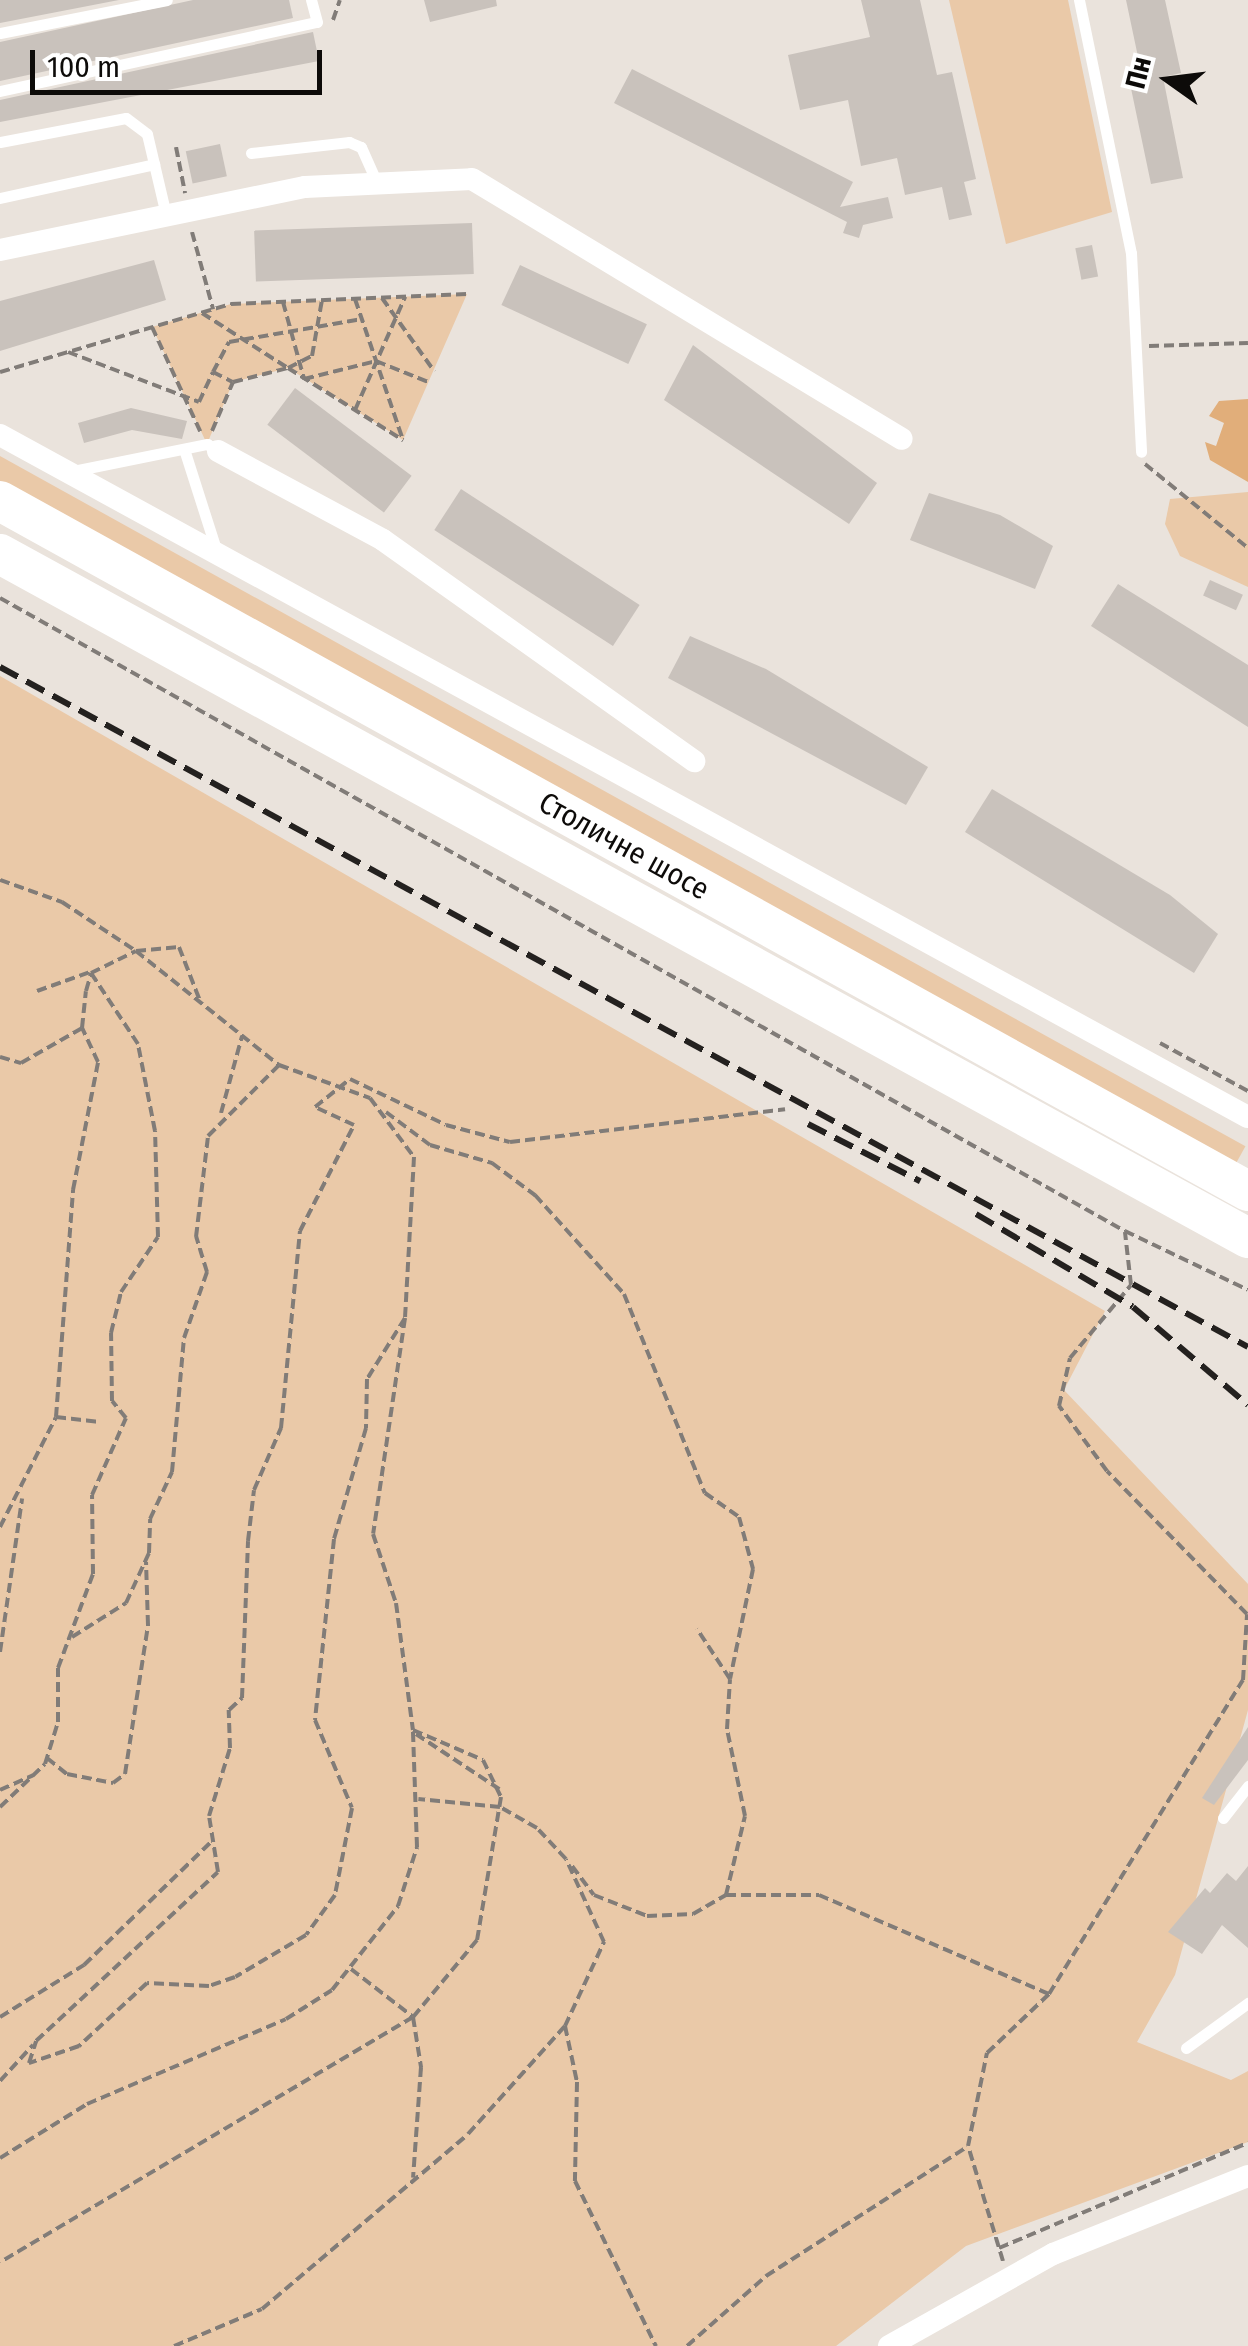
<!DOCTYPE html>
<html>
<head>
<meta charset="utf-8">
<style>
  body { margin:0 }
  #map { position:relative; width:1248px; height:2346px; overflow:hidden; background:#eae3dc; font-family:"Fira Sans Condensed",sans-serif }
  div>[style] { position:absolute }
  [style*='--x'] { left:calc(var(--x)*1px); top:calc(var(--y)*1px); width:calc(var(--w)*1px); rotate:calc(var(--a)*1deg) }
  .green>* { inset:0; background:#eac9a8; transform-origin:0 0 }
  .water>* { inset:0; background:#e1ae7a }
  .building>* { inset:0; background:#c9c2bc; transform-origin:0 0 }
  .path>* { height:4px; margin-top:-2px; transform-origin:0; background:repeating-linear-gradient(90deg,#817c78 0 10px,transparent 0 15px) }
  .service>* { height:11px; margin:-5.5px; padding:0 5.5px; transform-origin:5.5px; border-radius:5.5px; background:#fff }
  .minor>* { height:22px; margin:-11px; padding:0 11px; transform-origin:11px; border-radius:11px; background:#fff }
  .trunk>* { height:40px; margin:-20px; padding:0 20px; transform-origin:20px; border-radius:20px; background:#fff }
  .rail>* { height:6px; margin-top:-3px; transform-origin:0; background:repeating-linear-gradient(90deg,#24211f 0 20px,transparent 0 30px) }
  span { translate:-50% -50%; white-space:nowrap; text-align:center; line-height:1.15; -webkit-text-stroke:10px #fff; paint-order:stroke }
  .street-label { font-size:30px; color:#0d0b09 }
  .north { position:absolute; left:1118px; top:30px; width:100px; height:100px; -webkit-text-stroke:8px #fff; paint-order:stroke; rotate:284deg; font-size:28px; font-weight:700; line-height:40px; text-align:center; color:#0d0b09 }
  .north::after { content:''; display:block; margin:auto; width:35px; height:45px; background:#0d0b09; clip-path:polygon(50% 0,100% 100%,50% 72%,0 100%) }
  .scale { position:absolute; left:30px; top:50px; width:292px; height:45px; box-sizing:border-box; border:5px solid #0d0b09; border-top:0; padding-left:12px; font-size:30px; line-height:35px; white-space:nowrap; color:#0d0b09; -webkit-text-stroke:8px #fff; paint-order:stroke }
</style>
</head>
<body>
<div id="map">
  <div class="green">
    <div style="clip-path:polygon(949px 0,1068px 0,1112px 212px,1006px 244px)"></div>
    <div style="clip-path:polygon(467px 294px,403px 440px,288px 368px,233px 382px,207px 444px,152px 327px,231px 304px)"></div>
    <div style="left:0;top:456px;width:1424px;height:26px;rotate:29deg"></div>
    <div style="clip-path:polygon(1248px 492px,1248px 587px,1180px 556px,1165px 524px,1170px 499px)"></div>
    <div style="clip-path:polygon(0 676px,1105px 1311px,1064px 1390px,1248px 1584px,1248px 1710px,1175px 1975px,1137px 2042px,1231px 2080px,1248px 2071px,1248px 2142px,966px 2246px,836px 2346px,0 2346px)"></div>
  </div>
  <div class="water">
    <div style="clip-path:polygon(1248px 399px,1248px 482px,1210px 460px,1205px 442px,1216px 446px,1224px 423px,1209px 416px,1219px 401px)"></div>
  </div>
  <div class="building">
    <div style="clip-path:polygon(0 0,119px 0,0 23px)"></div>
    <div style="clip-path:polygon(193px 0,289px 0,293px 18px,0 81px,0 42px)"></div>
    <div style="clip-path:polygon(424px 0,496px 0,497px 6px,430px 22px)"></div>
    <div style="clip-path:polygon(861px 0,920px 0,937px 75px,952px 72px,976px 179px,964px 182px,972px 215px,949px 220px,942px 187px,905px 195px,897px 158px,861px 166px,848px 100px,800px 110px,788px 55px,870px 37px)"></div>
    <div style="clip-path:polygon(1126px 0,1165px 0,1181px 73px,1163px 77px,1183px 178px,1151px 184px,1128px 74px,1141px 71px)"></div>
    <div style="clip-path:polygon(313px 32px,319px 61px,0 122px,0 100px)"></div>
    <div style="clip-path:polygon(632px 69px,853px 182px,840px 207px,888px 197px,893px 218px,863px 225px,859px 238px,843px 233px,847px 222px,614px 103px)"></div>
    <div style="left:220px;top:144px;width:33px;height:35px;rotate:78deg"></div>
    <div style="left:472px;top:223px;width:51px;height:218px;rotate:88deg"></div>
    <div style="left:1092px;top:245px;width:32px;height:17px;rotate:79deg"></div>
    <div style="clip-path:polygon(154px 260px,166px 300px,0 351px,0 301px)"></div>
    <div style="left:520px;top:265px;width:140px;height:44px;rotate:25deg"></div>
    <div style="clip-path:polygon(693px 345px,877px 483px,849px 524px,664px 400px)"></div>
    <div style="left:295px;top:388px;width:146px;height:46px;rotate:37deg"></div>
    <div style="clip-path:polygon(131px 408px,187px 421px,182px 439px,132px 430px,84px 443px,78px 423px)"></div>
    <div style="left:461px;top:489px;width:213px;height:49px;rotate:33deg"></div>
    <div style="clip-path:polygon(929px 493px,1000px 515px,1053px 546px,1035px 589px,910px 540px)"></div>
    <div style="left:1210px;top:580px;width:36px;height:17px;rotate:24deg"></div>
    <div style="clip-path:polygon(1118px 584px,1248px 665px,1248px 727px,1091px 626px)"></div>
    <div style="clip-path:polygon(690px 636px,766px 669px,928px 767px,906px 805px,668px 678px)"></div>
    <div style="clip-path:polygon(992px 789px,1170px 895px,1218px 934px,1194px 973px,965px 832px)"></div>
    <div style="clip-path:polygon(1248px 1727px,1248px 1760px,1214px 1805px,1202px 1798px)"></div>
    <div style="clip-path:polygon(1248px 1866px,1248px 1948px,1222px 1925px,1202px 1954px,1168px 1932px,1205px 1888px,1210px 1893px,1227px 1873px,1236px 1881px)"></div>
  </div>
  <div class="path">
    <div style="--x:333;--y:20;--w:21;--a:-71"></div>
    <div style="--x:176;--y:147;--w:47;--a:78.9"></div>
    <div style="--x:192;--y:232;--w:80;--a:74.7"></div>
    <div style="--x:382;--y:298;--w:90;--a:54.5"></div>
    <div style="--x:355;--y:299;--w:149;--a:71.2"></div>
    <div style="--x:283;--y:302;--w:80;--a:74.7"></div>
    <div style="--x:304;--y:379;--w:74;--a:-14"></div>
    <div style="--x:376;--y:361;--w:56;--a:22"></div>
    <div style="--x:202;--y:313;--w:102;--a:32.6"></div>
    <div style="--x:288;--y:368;--w:27;--a:-27"></div>
    <div style="--x:312;--y:356;--w:57;--a:-79.9"></div>
    <div style="--x:152;--y:327;--w:115;--a:65.2"></div>
    <div style="--x:1149;--y:346;--w:99;--a:-1.7"></div>
    <div style="--x:68;--y:352;--w:140;--a:20.9"></div>
    <div style="--x:199;--y:402;--w:33;--a:-65"></div>
    <div style="--x:213;--y:372;--w:22;--a:27"></div>
    <div style="--x:0;--y:372;--w:241;--a:-16.4"></div>
    <div style="--x:231;--y:304;--w:236;--a:-2.4"></div>
    <div style="--x:213;--y:372;--w:34;--a:-62"></div>
    <div style="--x:229;--y:342;--w:135;--a:-9.8"></div>
    <div style="--x:355;--y:410;--w:124;--a:-66.1"></div>
    <div style="--x:212;--y:431;--w:53;--a:-66.8"></div>
    <div style="--x:233;--y:382;--w:57;--a:-14.3"></div>
    <div style="--x:288;--y:368;--w:136;--a:32.1"></div>
    <div style="--x:1145;--y:464;--w:133;--a:39.2"></div>
    <div style="--x:0;--y:598;--w:1291;--a:29.37"></div>
    <div style="--x:1125;--y:1231;--w:136;--a:25.6"></div>
    <div style="--x:0;--y:880;--w:66;--a:19.5"></div>
    <div style="--x:62;--y:902;--w:89;--a:33.5"></div>
    <div style="--x:136;--y:951;--w:43;--a:-5.3"></div>
    <div style="--x:179;--y:947;--w:58;--a:68.7"></div>
    <div style="--x:37;--y:991;--w:56;--a:-19.7"></div>
    <div style="--x:1160;--y:1043;--w:100;--a:28.6"></div>
    <div style="--x:0;--y:1057;--w:22;--a:16"></div>
    <div style="--x:21;--y:1063;--w:70;--a:-29.8"></div>
    <div style="--x:386;--y:1112;--w:55;--a:36.9"></div>
    <div style="--x:430;--y:1145;--w:65;--a:16.2"></div>
    <div style="--x:492;--y:1163;--w:54;--a:36.7"></div>
    <div style="--x:535;--y:1195;--w:133;--a:48"></div>
    <div style="--x:624;--y:1294;--w:215;--a:67.9"></div>
    <div style="--x:705;--y:1493;--w:42;--a:35.2"></div>
    <div style="--x:739;--y:1517;--w:54;--a:74.9"></div>
    <div style="--x:753;--y:1569;--w:112;--a:101.8"></div>
    <div style="--x:221;--y:1113;--w:80;--a:-74.7"></div>
    <div style="--x:405;--y:1318;--w:72;--a:121.9"></div>
    <div style="--x:367;--y:1379;--w:49;--a:91.2"></div>
    <div style="--x:366;--y:1428;--w:116;--a:106.1"></div>
    <div style="--x:334;--y:1539;--w:182;--a:96"></div>
    <div style="--x:315;--y:1720;--w:95;--a:67.2"></div>
    <div style="--x:352;--y:1808;--w:89;--a:101.1"></div>
    <div style="--x:335;--y:1895;--w:49;--a:125.9"></div>
    <div style="--x:306;--y:1935;--w:82;--a:149.4"></div>
    <div style="--x:235;--y:1977;--w:28;--a:161"></div>
    <div style="--x:209;--y:1986;--w:62;--a:-177.2"></div>
    <div style="--x:147;--y:1983;--w:93;--a:137.2"></div>
    <div style="--x:79;--y:2046;--w:53;--a:161.2"></div>
    <div style="--x:29;--y:2063;--w:23;--a:-72"></div>
    <div style="--x:36;--y:2041;--w:248;--a:-42.9"></div>
    <div style="--x:218;--y:1872;--w:57;--a:-99.1"></div>
    <div style="--x:209;--y:1816;--w:71;--a:-72.8"></div>
    <div style="--x:230;--y:1748;--w:38;--a:-92"></div>
    <div style="--x:229;--y:1710;--w:18;--a:-43"></div>
    <div style="--x:242;--y:1698;--w:157;--a:-87.8"></div>
    <div style="--x:248;--y:1541;--w:51;--a:-83.3"></div>
    <div style="--x:254;--y:1490;--w:68;--a:-66.5"></div>
    <div style="--x:281;--y:1428;--w:198;--a:-84.5"></div>
    <div style="--x:300;--y:1231;--w:119;--a:-63"></div>
    <div style="--x:354;--y:1125;--w:43;--a:-155.2"></div>
    <div style="--x:315;--y:1107;--w:45;--a:-38.7"></div>
    <div style="--x:350;--y:1079;--w:106;--a:25.6"></div>
    <div style="--x:446;--y:1125;--w:66;--a:14.9"></div>
    <div style="--x:510;--y:1142;--w:277;--a:-6.8"></div>
    <div style="--x:56;--y:1417;--w:44;--a:6.5"></div>
    <div style="--x:0;--y:1527;--w:123;--a:-63"></div>
    <div style="--x:56;--y:1417;--w:228;--a:-85.7"></div>
    <div style="--x:73;--y:1190;--w:130;--a:-78.9"></div>
    <div style="--x:98;--y:1062;--w:38;--a:-115"></div>
    <div style="--x:82;--y:1028;--w:37;--a:-84"></div>
    <div style="--x:86;--y:991;--w:19;--a:-74"></div>
    <div style="--x:91;--y:973;--w:50;--a:-26.1"></div>
    <div style="--x:136;--y:951;--w:183;--a:38.6"></div>
    <div style="--x:279;--y:1065;--w:97;--a:19.9"></div>
    <div style="--x:370;--y:1098;--w:74;--a:53.3"></div>
    <div style="--x:414;--y:1157;--w:161;--a:93.2"></div>
    <div style="--x:405;--y:1318;--w:218;--a:98.4"></div>
    <div style="--x:373;--y:1534;--w:73;--a:71.6"></div>
    <div style="--x:396;--y:1603;--w:128;--a:82.4"></div>
    <div style="--x:413;--y:1730;--w:76;--a:23.2"></div>
    <div style="--x:483;--y:1760;--w:41;--a:64.1"></div>
    <div style="--x:501;--y:1797;--w:145;--a:99.5"></div>
    <div style="--x:477;--y:1940;--w:100;--a:129.7"></div>
    <div style="--x:413;--y:2017;--w:480;--a:149.3"></div>
    <div style="--x:72;--y:1637;--w:64;--a:-32.2"></div>
    <div style="--x:126;--y:1603;--w:55;--a:-65.3"></div>
    <div style="--x:149;--y:1553;--w:34;--a:-88"></div>
    <div style="--x:150;--y:1519;--w:52;--a:-64.9"></div>
    <div style="--x:172;--y:1472;--w:135;--a:-84.9"></div>
    <div style="--x:184;--y:1338;--w:70;--a:-70.8"></div>
    <div style="--x:207;--y:1272;--w:37;--a:-107"></div>
    <div style="--x:196;--y:1237;--w:102;--a:-83.2"></div>
    <div style="--x:208;--y:1136;--w:100;--a:-45"></div>
    <div style="--x:0;--y:1652;--w:155;--a:-81.8"></div>
    <div style="--x:416;--y:1734;--w:100;--a:33.5"></div>
    <div style="--x:47;--y:1758;--w:26;--a:39"></div>
    <div style="--x:67;--y:1774;--w:47;--a:11.1"></div>
    <div style="--x:113;--y:1783;--w:15;--a:-37"></div>
    <div style="--x:125;--y:1774;--w:151;--a:-81.2"></div>
    <div style="--x:148;--y:1625;--w:63;--a:-91.8"></div>
    <div style="--x:0;--y:1790;--w:36;--a:-24"></div>
    <div style="--x:0;--y:1807;--w:62;--a:-43.7"></div>
    <div style="--x:45;--y:1764;--w:44;--a:-72.8"></div>
    <div style="--x:58;--y:1722;--w:54;--a:-90"></div>
    <div style="--x:58;--y:1668;--w:100;--a:-69.6"></div>
    <div style="--x:93;--y:1574;--w:79;--a:-90.7"></div>
    <div style="--x:92;--y:1495;--w:84;--a:-66.2"></div>
    <div style="--x:126;--y:1418;--w:22;--a:-129"></div>
    <div style="--x:112;--y:1401;--w:68;--a:-90.8"></div>
    <div style="--x:111;--y:1333;--w:42;--a:-76.3"></div>
    <div style="--x:121;--y:1292;--w:66;--a:-56.1"></div>
    <div style="--x:158;--y:1237;--w:106;--a:-91.6"></div>
    <div style="--x:155;--y:1131;--w:89;--a:-101.1"></div>
    <div style="--x:138;--y:1044;--w:85;--a:-123.5"></div>
    <div style="--x:572;--y:1866;--w:36;--a:53"></div>
    <div style="--x:594;--y:1895;--w:57;--a:21.6"></div>
    <div style="--x:647;--y:1916;--w:46;--a:-2.5"></div>
    <div style="--x:693;--y:1914;--w:38;--a:-30"></div>
    <div style="--x:726;--y:1895;--w:81;--a:-76.5"></div>
    <div style="--x:745;--y:1816;--w:89;--a:-101.7"></div>
    <div style="--x:727;--y:1729;--w:50;--a:-86.6"></div>
    <div style="--x:730;--y:1679;--w:60;--a:-123.4"></div>
    <div style="--x:726;--y:1895;--w:93;--a:0"></div>
    <div style="--x:819;--y:1895;--w:250;--a:23.3"></div>
    <div style="--x:351;--y:1969;--w:78;--a:37.7"></div>
    <div style="--x:413;--y:2017;--w:51;--a:80.9"></div>
    <div style="--x:421;--y:2067;--w:111;--a:94.1"></div>
    <div style="--x:0;--y:2017;--w:99;--a:-31.8"></div>
    <div style="--x:84;--y:1965;--w:180;--a:-44.1"></div>
    <div style="--x:565;--y:2026;--w:57;--a:77.9"></div>
    <div style="--x:577;--y:2082;--w:99;--a:91.2"></div>
    <div style="--x:575;--y:2181;--w:184;--a:63.9"></div>
    <div style="--x:0;--y:2081;--w:49;--a:-47.5"></div>
    <div style="--x:0;--y:2158;--w:102;--a:-31.8"></div>
    <div style="--x:87;--y:2104;--w:216;--a:-23.1"></div>
    <div style="--x:286;--y:2019;--w:54;--a:-32.2"></div>
    <div style="--x:332;--y:1990;--w:107;--a:-51.8"></div>
    <div style="--x:398;--y:1906;--w:62;--a:-72.1"></div>
    <div style="--x:417;--y:1847;--w:117;--a:-92"></div>
    <div style="--x:999;--y:2248;--w:270;--a:-22.9"></div>
    <div style="--x:1003;--y:2261;--w:120;--a:-106.9"></div>
    <div style="--x:968;--y:2146;--w:95;--a:-78.5"></div>
    <div style="--x:987;--y:2053;--w:86;--a:-43.6"></div>
    <div style="--x:1049;--y:1994;--w:369;--a:-58.3"></div>
    <div style="--x:1243;--y:1680;--w:66;--a:-86.5"></div>
    <div style="--x:1247;--y:1614;--w:200;--a:-134.4"></div>
    <div style="--x:1107;--y:1471;--w:81;--a:-126.4"></div>
    <div style="--x:1059;--y:1406;--w:49;--a:-77.1"></div>
    <div style="--x:1070;--y:1358;--w:95;--a:-50.1"></div>
    <div style="--x:1131;--y:1285;--w:53;--a:-96.5"></div>
    <div style="--x:174;--y:2346;--w:95;--a:-22.8"></div>
    <div style="--x:262;--y:2309;--w:270;--a:-40.3"></div>
    <div style="--x:468;--y:2134;--w:145;--a:-48.1"></div>
    <div style="--x:565;--y:2026;--w:93;--a:-65.1"></div>
    <div style="--x:604;--y:1942;--w:91;--a:-114.6"></div>
    <div style="--x:566;--y:1859;--w:42;--a:-133.1"></div>
    <div style="--x:537;--y:1828;--w:43;--a:-150.4"></div>
    <div style="--x:500;--y:1807;--w:82;--a:-174.4"></div>
    <div style="--x:687;--y:2346;--w:106;--a:-41.5"></div>
    <div style="--x:766;--y:2276;--w:239;--a:-32.7"></div>
  </div>
  <div class="service">
    <div style="--x:1079;--y:0;--w:258;--a:78.4"></div>
    <div style="--x:1131;--y:253;--w:199;--a:87.1"></div>
    <div style="--x:0;--y:33;--w:170;--a:-11.2"></div>
    <div style="--x:0;--y:91;--w:324;--a:-12.3"></div>
    <div style="--x:317;--y:22;--w:23;--a:-105"></div>
    <div style="--x:0;--y:142;--w:128;--a:-10.8"></div>
    <div style="--x:126;--y:118;--w:26;--a:37"></div>
    <div style="--x:147;--y:134;--w:83;--a:76.8"></div>
    <div style="--x:251;--y:153;--w:99;--a:-6.4"></div>
    <div style="--x:349;--y:142;--w:13;--a:23"></div>
    <div style="--x:361;--y:147;--w:36;--a:66"></div>
    <div style="--x:0;--y:198;--w:158;--a:-12.4"></div>
    <div style="--x:184;--y:449;--w:105;--a:72.3"></div>
    <div style="--x:73;--y:471;--w:137;--a:-11.4"></div>
    <div style="--x:207;--y:444;--w:13;--a:32"></div>
    <div style="--x:1223;--y:1818;--w:41;--a:-52"></div>
    <div style="--x:1186;--y:2048;--w:77;--a:-36"></div>
  </div>
  <div class="minor">
    <div style="--x:0;--y:250;--w:311;--a:-11.7"></div>
    <div style="--x:305;--y:187;--w:167;--a:-2.7"></div>
    <div style="--x:472;--y:179;--w:502;--a:31.16"></div>
    <div style="--x:0;--y:435;--w:1422;--a:28.66"></div>
    <div style="--x:218;--y:451;--w:187;--a:28.3"></div>
    <div style="--x:383;--y:540;--w:382;--a:35.4"></div>
    <div style="--x:889;--y:2346;--w:188;--a:-29.3"></div>
    <div style="--x:1053;--y:2254;--w:210;--a:-21.8"></div>
  </div>
  <div class="trunk">
    <div style="--x:0;--y:501;--w:1426;--a:28.94"></div>
    <div style="--x:0;--y:554;--w:1423;--a:28.73"></div>
  </div>
  <div class="rail">
    <div style="--x:0;--y:667;--w:1421;--a:28.58"></div>
    <div style="--x:808;--y:1124;--w:126;--a:27"></div>
    <div style="--x:976;--y:1214;--w:182;--a:30.6"></div>
    <div style="--x:1133;--y:1307;--w:151;--a:40.4"></div>
  </div>
  <div class="street-label">
    <span style="left:624px;top:846px;rotate:29deg">Столичне шосе</span>
  </div>
  <div class="north">Пн</div>
  <div class="scale">100 m</div>
</div>
</body>
</html>
